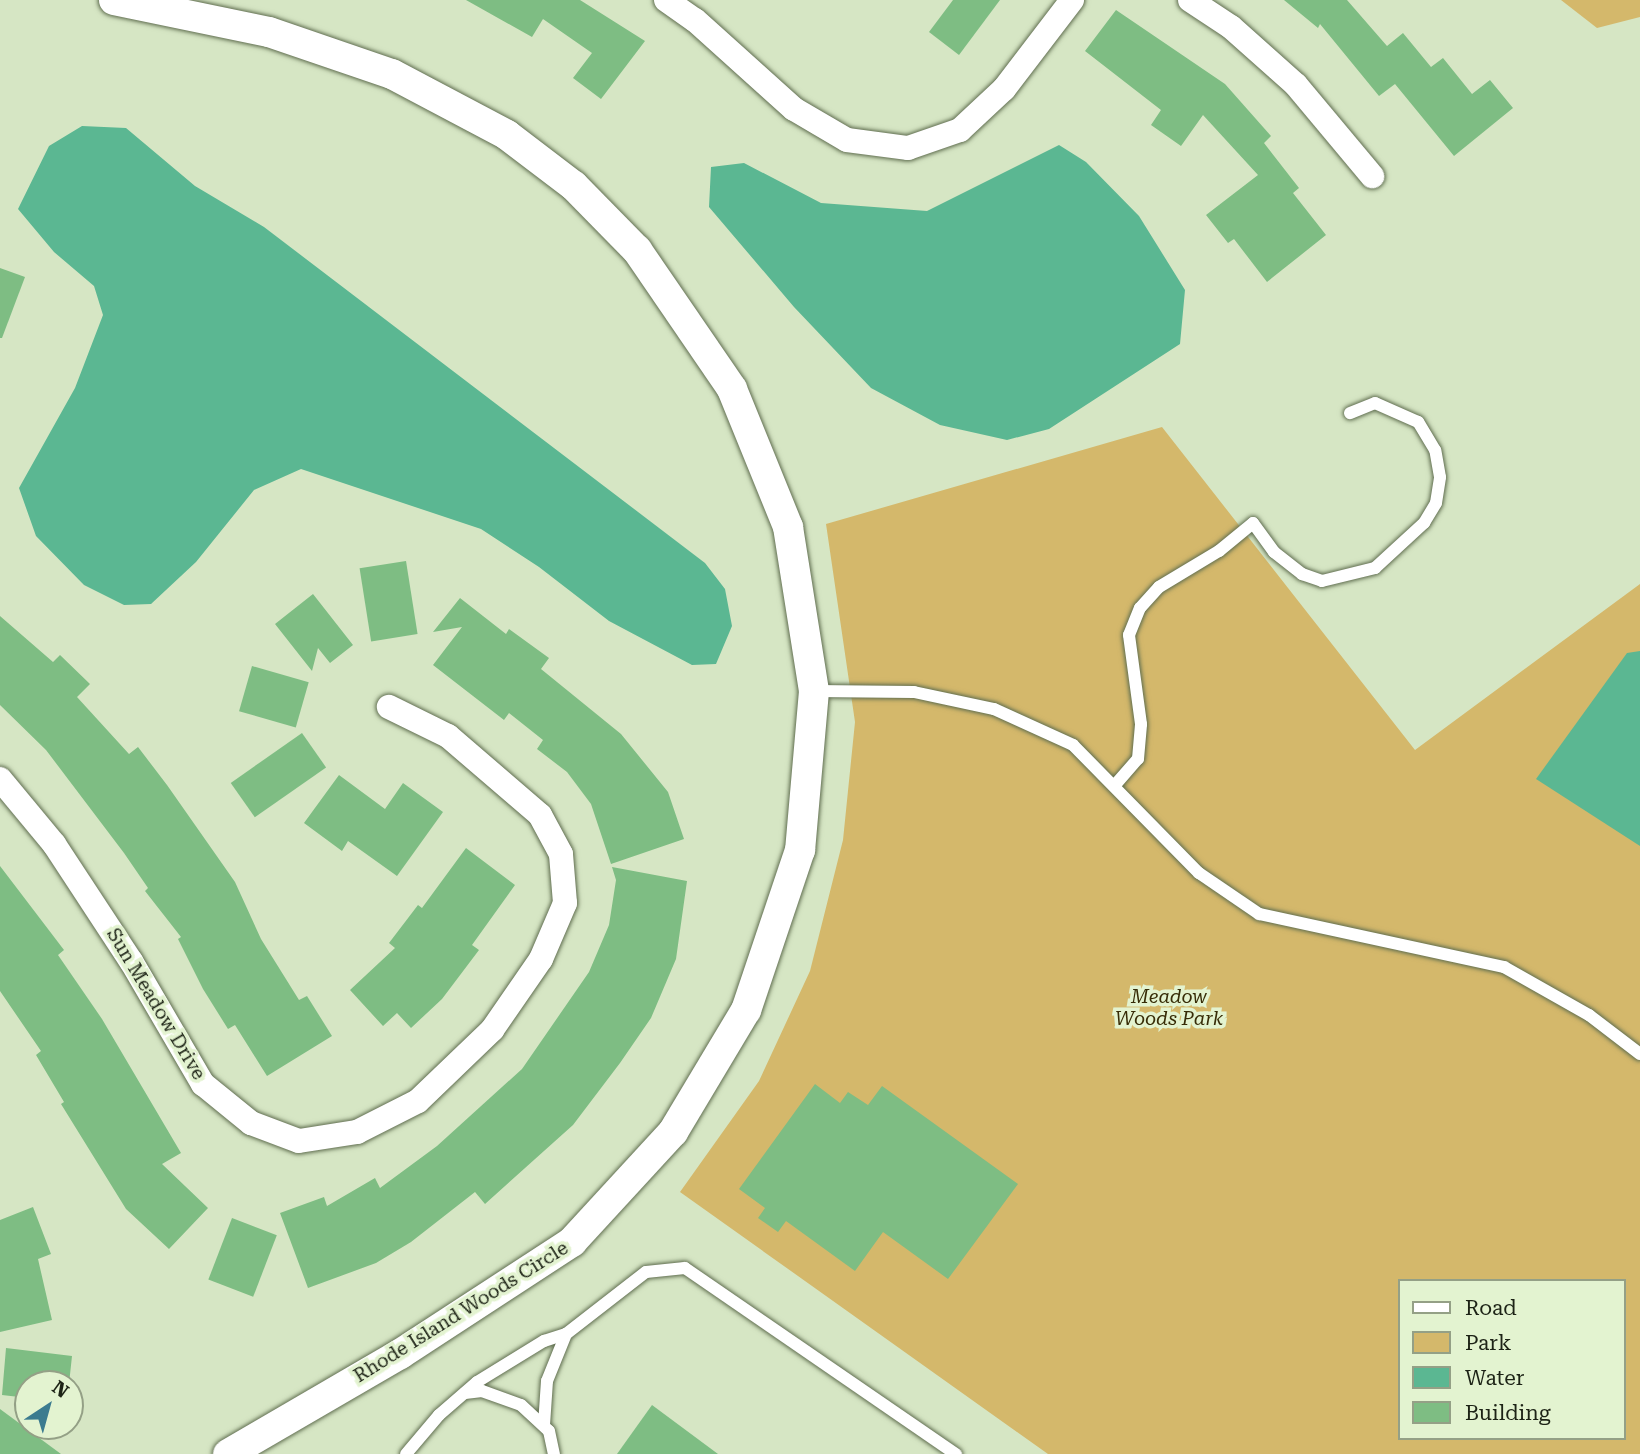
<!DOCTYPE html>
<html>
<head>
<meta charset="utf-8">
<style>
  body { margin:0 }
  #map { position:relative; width:1640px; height:1454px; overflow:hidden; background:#d6e6c4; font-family:"Roboto Serif",serif }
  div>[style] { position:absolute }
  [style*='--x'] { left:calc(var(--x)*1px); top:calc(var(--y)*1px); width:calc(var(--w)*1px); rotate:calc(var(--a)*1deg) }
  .green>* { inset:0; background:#d4b86b }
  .water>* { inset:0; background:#5bb792 }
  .building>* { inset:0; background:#7ebd83; transform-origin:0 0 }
  .roads { filter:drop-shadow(0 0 2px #606e50) drop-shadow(0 0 2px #606e50) }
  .service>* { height:12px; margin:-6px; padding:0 6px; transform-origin:6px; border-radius:6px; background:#fff }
  .minor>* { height:24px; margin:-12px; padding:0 12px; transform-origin:12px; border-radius:12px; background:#fff }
  .tertiary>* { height:30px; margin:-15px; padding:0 15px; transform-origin:15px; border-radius:15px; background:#fff }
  span { translate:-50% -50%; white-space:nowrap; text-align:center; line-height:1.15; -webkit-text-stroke:7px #e3f3d0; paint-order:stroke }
  .park-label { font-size:19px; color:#372c07; font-style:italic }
  .street-label { font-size:19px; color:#1d2316 }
  .legend { position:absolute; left:1398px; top:1279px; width:228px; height:161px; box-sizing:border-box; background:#e3f3d0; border:2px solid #94a086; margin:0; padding:9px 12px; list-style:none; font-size:21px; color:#1d2316 }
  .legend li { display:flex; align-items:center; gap:14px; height:35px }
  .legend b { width:35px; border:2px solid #94a086 }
  .north { position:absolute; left:14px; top:1370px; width:70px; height:70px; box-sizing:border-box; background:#e3f3d0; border:2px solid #94a086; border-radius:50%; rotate:36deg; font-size:19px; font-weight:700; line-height:28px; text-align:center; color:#1d2316 }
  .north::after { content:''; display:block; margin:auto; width:24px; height:32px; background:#3b7b8f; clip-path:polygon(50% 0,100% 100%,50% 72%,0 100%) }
</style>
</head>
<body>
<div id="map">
  <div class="green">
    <div style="clip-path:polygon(1561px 0,1640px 0,1640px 17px,1597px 28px)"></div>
    <div style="clip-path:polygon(evenodd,1162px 427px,1415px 750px,1640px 584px,1640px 1454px,1048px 1454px,680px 1192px,759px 1081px,810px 971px,843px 840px,855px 722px,826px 524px,1162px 427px,1400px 1281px,1624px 1281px,1624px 1438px,1400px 1438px,1400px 1281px)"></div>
  </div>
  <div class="water">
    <div style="clip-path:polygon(82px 126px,126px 128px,195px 186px,264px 227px,705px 563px,725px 589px,732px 626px,716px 664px,692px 665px,609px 621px,539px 567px,481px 529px,301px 469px,254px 490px,196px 562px,151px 604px,124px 605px,84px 585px,36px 536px,19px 488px,75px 388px,103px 315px,94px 286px,54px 252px,18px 209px,49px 146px)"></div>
    <div style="clip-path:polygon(1059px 145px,1086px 162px,1139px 216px,1185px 290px,1180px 344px,1049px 429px,1007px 440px,940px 425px,871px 388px,794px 307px,709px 207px,711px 167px,744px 163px,821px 203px,927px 211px)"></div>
    <div style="clip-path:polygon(1640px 651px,1640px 846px,1536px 779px,1627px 653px)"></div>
  </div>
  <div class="building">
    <div style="clip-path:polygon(466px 0,580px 0,645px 41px,601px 99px,573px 78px,592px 53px,543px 19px,532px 37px)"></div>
    <div style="clip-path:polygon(953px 0,1000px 0,959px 55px,929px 32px)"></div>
    <div style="clip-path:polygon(1284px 0,1347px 0,1387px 46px,1403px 33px,1431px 67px,1443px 58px,1472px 94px,1490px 80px,1513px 108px,1454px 156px,1395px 84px,1379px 96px,1320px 24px,1318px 28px)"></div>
    <div style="clip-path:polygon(1116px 10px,1225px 84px,1271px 136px,1264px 143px,1299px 188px,1293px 193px,1326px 235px,1267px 282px,1234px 239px,1228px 243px,1206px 215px,1258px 175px,1203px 115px,1181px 146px,1151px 125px,1161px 110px,1085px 51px)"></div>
    <div style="clip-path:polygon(0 268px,25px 277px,2px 338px,0 338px)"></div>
    <div style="left:406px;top:561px;width:74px;height:47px;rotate:81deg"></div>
    <div style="clip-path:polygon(313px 594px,353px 645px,330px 663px,318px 648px,312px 671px,275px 624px)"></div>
    <div style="clip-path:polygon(460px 598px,506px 634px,509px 629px,549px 658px,541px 669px,621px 734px,668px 792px,684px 839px,611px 864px,591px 804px,567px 772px,537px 749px,543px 740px,509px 713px,504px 720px,433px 665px,462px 627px,433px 632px)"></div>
    <div style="clip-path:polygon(0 616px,53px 662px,60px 655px,90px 684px,77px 697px,129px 754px,138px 747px,167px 785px,235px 882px,261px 939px,299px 1000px,307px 996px,332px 1036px,267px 1076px,235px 1025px,228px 1029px,203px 989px,178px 939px,181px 937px,145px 891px,148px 888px,124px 853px,46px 750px,0 705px)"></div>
    <div style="left:252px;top:666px;width:59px;height:47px;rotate:16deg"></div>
    <div style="left:302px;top:733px;width:42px;height:87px;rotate:55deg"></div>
    <div style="clip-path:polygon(339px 775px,385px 809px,403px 783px,443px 812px,397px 876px,348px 841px,342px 851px,304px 823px)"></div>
    <div style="clip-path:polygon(466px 848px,515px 885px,472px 945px,479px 950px,442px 999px,411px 1028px,397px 1013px,383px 1026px,350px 990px,395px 948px,389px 943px,418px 905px,422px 908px)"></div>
    <div style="clip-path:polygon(0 866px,64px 950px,58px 955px,102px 1019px,181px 1153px,162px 1164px,208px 1208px,169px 1249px,126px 1209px,61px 1104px,64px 1102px,36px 1055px,41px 1051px,0 991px)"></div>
    <div style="clip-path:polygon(612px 867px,687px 881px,676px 959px,651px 1018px,620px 1063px,573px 1125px,485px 1204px,475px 1192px,411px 1242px,376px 1263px,308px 1288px,280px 1213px,324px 1197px,327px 1206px,375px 1178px,380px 1188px,437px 1146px,522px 1069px,589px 972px,609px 925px,616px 880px)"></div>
    <div style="clip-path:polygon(815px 1084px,840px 1103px,848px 1092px,868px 1105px,882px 1086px,1018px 1184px,948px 1279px,883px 1232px,855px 1271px,786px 1221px,778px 1232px,758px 1218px,765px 1208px,739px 1189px)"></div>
    <div style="clip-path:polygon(33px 1207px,51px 1254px,38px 1259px,52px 1320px,0 1332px,0 1220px)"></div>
    <div style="left:232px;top:1218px;width:48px;height:66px;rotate:21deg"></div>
    <div style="clip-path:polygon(6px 1348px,72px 1356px,69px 1384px,28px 1384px,28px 1398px,2px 1395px)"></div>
    <div style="clip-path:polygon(652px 1405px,718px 1454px,617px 1454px)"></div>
    <div style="clip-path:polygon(0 1409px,61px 1454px,0 1454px)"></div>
  </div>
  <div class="roads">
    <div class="service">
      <div style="--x:814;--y:691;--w:100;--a:0.6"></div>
      <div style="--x:914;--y:692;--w:82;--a:12"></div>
      <div style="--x:994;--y:709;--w:87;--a:24.5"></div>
      <div style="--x:1073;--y:745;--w:180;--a:45.5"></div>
      <div style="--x:1199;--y:873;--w:73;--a:34.3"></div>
      <div style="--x:1259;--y:914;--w:251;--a:12.2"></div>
      <div style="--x:1504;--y:967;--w:98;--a:29.5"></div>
      <div style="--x:1589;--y:1015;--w:64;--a:37.4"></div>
      <div style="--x:1115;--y:785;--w:35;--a:-49"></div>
      <div style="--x:1138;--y:759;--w:35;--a:-85"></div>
      <div style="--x:1141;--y:724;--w:90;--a:-97.7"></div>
      <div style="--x:1129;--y:635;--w:29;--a:-68"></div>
      <div style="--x:1140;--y:608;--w:28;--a:-48"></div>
      <div style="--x:1159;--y:587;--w:70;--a:-31"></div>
      <div style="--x:1219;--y:551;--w:44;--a:-39.5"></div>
      <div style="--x:1253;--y:523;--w:36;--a:54"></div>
      <div style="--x:1274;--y:552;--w:36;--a:38"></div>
      <div style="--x:1302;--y:574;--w:21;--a:19"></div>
      <div style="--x:1322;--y:581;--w:55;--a:-13.8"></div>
      <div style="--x:1375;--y:568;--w:67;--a:-42.6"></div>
      <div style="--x:1424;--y:523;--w:23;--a:-59"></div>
      <div style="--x:1436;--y:503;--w:26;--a:-81"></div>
      <div style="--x:1440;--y:477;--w:27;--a:-100"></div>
      <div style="--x:1435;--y:450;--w:33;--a:-121"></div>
      <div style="--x:1418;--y:422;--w:47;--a:-156.2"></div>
      <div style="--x:1375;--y:403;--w:27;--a:158"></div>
      <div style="--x:465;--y:1393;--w:17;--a:-7"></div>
      <div style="--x:482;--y:1391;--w:41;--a:19.7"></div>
      <div style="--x:521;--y:1405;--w:38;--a:43"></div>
      <div style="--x:549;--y:1431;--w:24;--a:78"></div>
      <div style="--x:544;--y:1425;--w:44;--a:-86.1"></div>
      <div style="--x:547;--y:1381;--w:51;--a:-68"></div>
      <div style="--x:566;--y:1334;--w:101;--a:-37.8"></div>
      <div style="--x:646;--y:1272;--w:39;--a:-6"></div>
      <div style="--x:685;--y:1268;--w:329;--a:34.5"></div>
      <div style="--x:406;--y:1454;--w:51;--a:-49.8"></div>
      <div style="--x:439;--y:1415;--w:50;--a:-41"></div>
      <div style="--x:477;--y:1382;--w:79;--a:-31.5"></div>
      <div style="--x:544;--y:1341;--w:23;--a:-18"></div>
    </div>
    <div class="minor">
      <div style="--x:666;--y:0;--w:35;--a:35"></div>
      <div style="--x:695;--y:20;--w:133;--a:42"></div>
      <div style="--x:794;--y:109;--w:61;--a:30.3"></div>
      <div style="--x:847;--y:140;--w:62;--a:7.5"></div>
      <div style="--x:908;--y:148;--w:55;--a:-19.1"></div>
      <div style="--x:960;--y:130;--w:60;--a:-43"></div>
      <div style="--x:1004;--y:89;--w:112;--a:-52.6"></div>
      <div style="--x:1190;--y:0;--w:49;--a:33.4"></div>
      <div style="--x:1231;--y:27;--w:87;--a:41.7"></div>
      <div style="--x:1296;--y:85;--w:119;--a:50.1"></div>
      <div style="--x:0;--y:779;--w:85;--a:50.3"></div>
      <div style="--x:54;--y:844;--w:140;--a:56.7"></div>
      <div style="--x:131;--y:961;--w:143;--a:59.7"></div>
      <div style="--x:203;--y:1084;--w:62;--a:39.1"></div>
      <div style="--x:251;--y:1123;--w:51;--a:20.6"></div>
      <div style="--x:299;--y:1141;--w:59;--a:-8.8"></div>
      <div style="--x:357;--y:1132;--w:68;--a:-26.9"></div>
      <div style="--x:418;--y:1101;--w:103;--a:-43.8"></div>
      <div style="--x:492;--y:1030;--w:86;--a:-55.4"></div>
      <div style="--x:541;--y:959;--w:61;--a:-66.8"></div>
      <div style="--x:565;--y:903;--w:49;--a:-94.7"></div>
      <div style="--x:561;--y:854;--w:44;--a:-118.3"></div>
      <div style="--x:540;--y:815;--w:121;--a:-139.3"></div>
      <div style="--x:448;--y:736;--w:66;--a:-153.8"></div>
    </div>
    <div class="tertiary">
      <div style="--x:114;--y:0;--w:158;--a:11.7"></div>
      <div style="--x:269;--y:32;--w:130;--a:18.9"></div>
      <div style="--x:392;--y:74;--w:130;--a:27.9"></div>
      <div style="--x:507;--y:135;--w:84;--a:37.3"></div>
      <div style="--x:574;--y:186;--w:90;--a:45.5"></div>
      <div style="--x:637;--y:250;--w:168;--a:55.6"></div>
      <div style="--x:732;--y:389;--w:149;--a:67.9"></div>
      <div style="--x:788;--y:527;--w:166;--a:81"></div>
      <div style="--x:814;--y:691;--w:160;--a:95"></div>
      <div style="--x:800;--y:850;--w:169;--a:108.6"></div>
      <div style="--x:746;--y:1010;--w:142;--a:120.9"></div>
      <div style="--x:673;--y:1132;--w:149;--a:132.6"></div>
      <div style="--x:572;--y:1242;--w:205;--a:146.9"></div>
      <div style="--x:400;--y:1354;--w:199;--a:149.8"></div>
    </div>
  </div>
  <div class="park-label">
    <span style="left:1169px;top:1008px">Meadow<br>Woods Park</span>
  </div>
  <div class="street-label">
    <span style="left:156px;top:1004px;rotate:59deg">Sun Meadow Drive</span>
    <span style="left:461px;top:1312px;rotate:-32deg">Rhode Island Woods Circle</span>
  </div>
  <ul class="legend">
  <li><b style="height:9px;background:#fff"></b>Road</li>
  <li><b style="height:19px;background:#d4b86b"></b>Park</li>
  <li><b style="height:19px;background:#5bb792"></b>Water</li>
  <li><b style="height:19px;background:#7ebd83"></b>Building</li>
  </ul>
  <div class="north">N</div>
</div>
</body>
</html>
